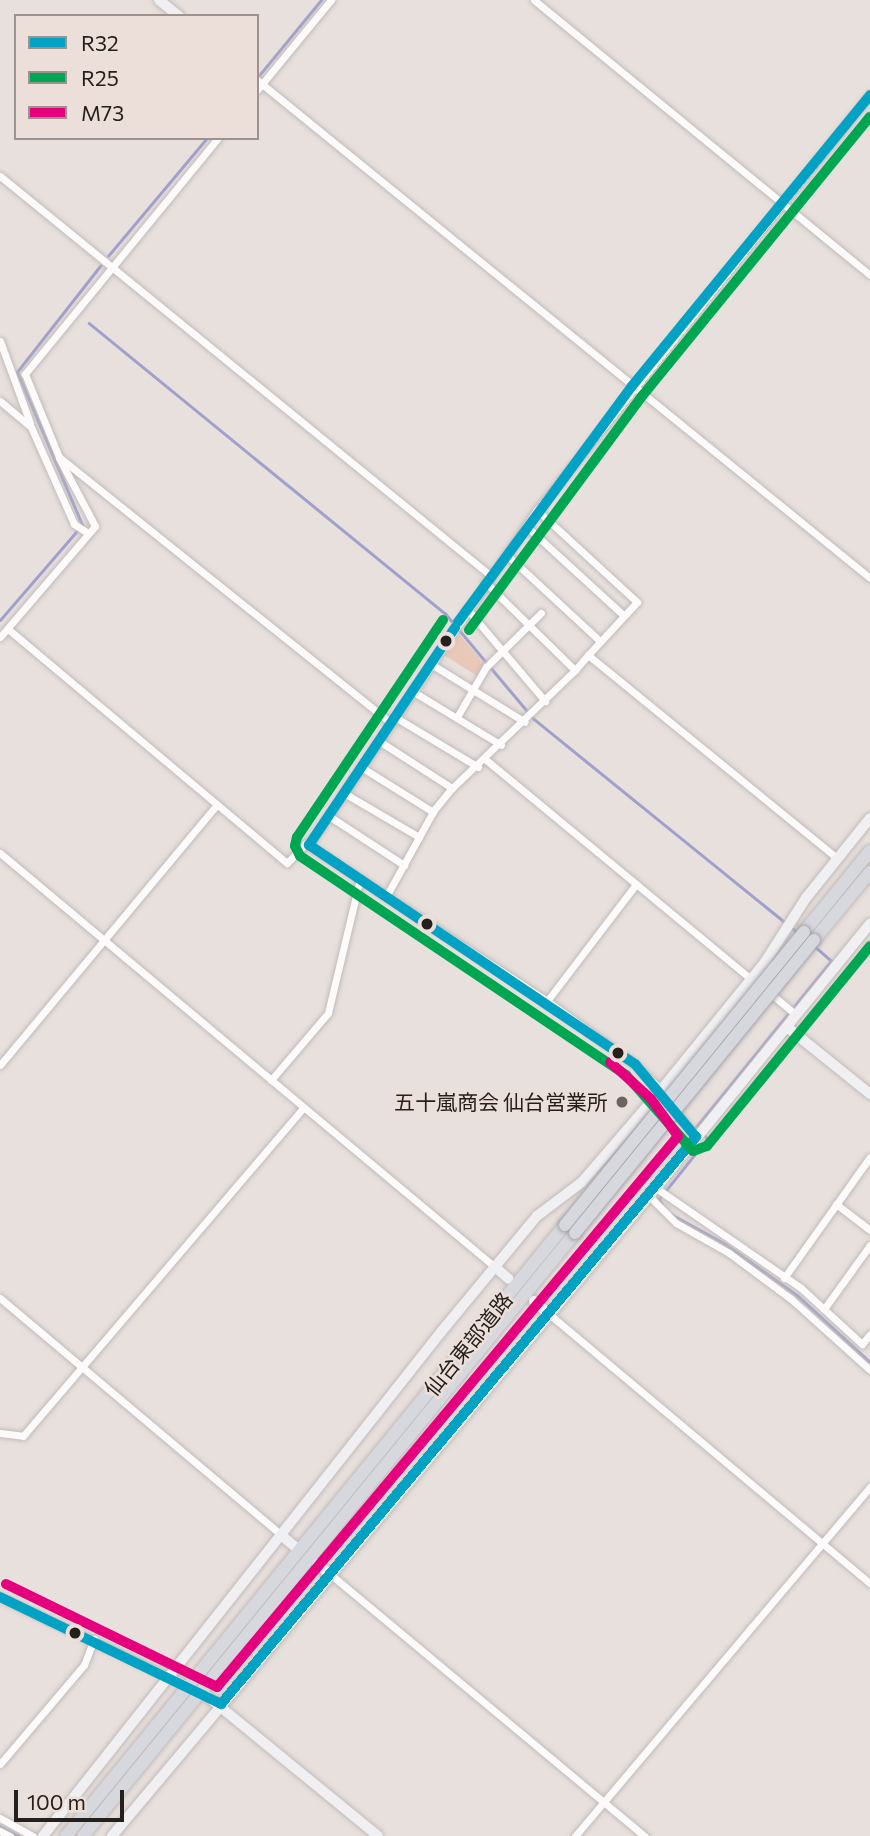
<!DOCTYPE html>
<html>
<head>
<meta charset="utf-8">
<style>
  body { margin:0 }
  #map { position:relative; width:870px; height:1836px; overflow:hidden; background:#e8e0dd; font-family:Commissioner,"Noto Sans JP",sans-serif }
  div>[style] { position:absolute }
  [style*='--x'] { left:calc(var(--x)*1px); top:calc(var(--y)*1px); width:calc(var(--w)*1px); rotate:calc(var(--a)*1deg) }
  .green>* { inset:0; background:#e7c8b9 }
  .stream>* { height:2.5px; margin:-1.25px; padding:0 1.25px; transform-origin:1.25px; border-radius:1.25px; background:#a0a0cc }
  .roads { filter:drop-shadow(0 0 2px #c1bbb9) drop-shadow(0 0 2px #c1bbb9) }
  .street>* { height:7px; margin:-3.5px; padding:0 3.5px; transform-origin:3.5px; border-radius:3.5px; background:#fcfafa }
  .secondary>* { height:10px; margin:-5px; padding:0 5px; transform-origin:5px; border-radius:5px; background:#f0eff1 }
  .highway>* { height:12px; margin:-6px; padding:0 6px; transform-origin:6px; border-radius:6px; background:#d7d7de }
  .bridges { filter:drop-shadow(0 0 2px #a4a1a7) drop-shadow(0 0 2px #a4a1a7) }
  .highway-bridge>* { height:12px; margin:-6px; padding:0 6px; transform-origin:6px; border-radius:6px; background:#d7d7de }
  .bus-1>* { height:10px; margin:-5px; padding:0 5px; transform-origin:5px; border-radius:5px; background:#02a2c5 }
  .bus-2>* { height:10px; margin:-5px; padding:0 5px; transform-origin:5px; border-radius:5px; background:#00a651 }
  .bus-3>* { height:10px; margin:-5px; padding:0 5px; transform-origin:5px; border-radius:5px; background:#e5007d }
  .dots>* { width:19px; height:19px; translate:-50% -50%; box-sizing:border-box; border:4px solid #ecdfd9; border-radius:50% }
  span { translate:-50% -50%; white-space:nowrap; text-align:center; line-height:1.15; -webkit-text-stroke:5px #ecdfd9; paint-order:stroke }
  .poi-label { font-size:21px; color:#25201e }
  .right { translate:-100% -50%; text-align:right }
  .street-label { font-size:21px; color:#25201e }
  .legend { position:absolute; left:14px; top:14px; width:245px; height:126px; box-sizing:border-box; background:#ecdfd9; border:2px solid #9c938e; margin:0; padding:9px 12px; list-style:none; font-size:21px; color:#25201e }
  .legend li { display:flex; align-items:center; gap:14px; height:35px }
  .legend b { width:35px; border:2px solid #9c938e }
  .scale { position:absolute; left:14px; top:1790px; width:110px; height:32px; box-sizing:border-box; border:4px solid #25201e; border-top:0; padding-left:9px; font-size:21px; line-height:24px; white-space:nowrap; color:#25201e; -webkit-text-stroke:5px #ecdfd9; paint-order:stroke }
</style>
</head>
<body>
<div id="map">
  <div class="green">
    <div style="clip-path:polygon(459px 634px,484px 663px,477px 676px,444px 655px)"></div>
  </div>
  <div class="stream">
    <div style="--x:257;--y:78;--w:101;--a:-50.6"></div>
    <div style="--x:108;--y:256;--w:154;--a:-50"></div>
    <div style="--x:89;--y:323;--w:459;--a:39.2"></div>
    <div style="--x:445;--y:613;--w:138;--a:50"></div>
    <div style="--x:534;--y:719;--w:340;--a:39"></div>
    <div style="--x:0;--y:620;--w:125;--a:-49.2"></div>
    <div style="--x:82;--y:525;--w:166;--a:-113"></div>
    <div style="--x:17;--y:372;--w:135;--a:-51.9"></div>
    <div style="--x:696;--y:1127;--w:214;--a:-50.9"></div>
    <div style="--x:831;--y:961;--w:23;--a:-139"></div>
    <div style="--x:662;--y:1205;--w:7;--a:-117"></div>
    <div style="--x:659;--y:1199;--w:77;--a:-51.3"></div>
    <div style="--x:707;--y:1139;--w:5;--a:-127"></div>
    <div style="--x:671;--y:1214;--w:60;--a:28.7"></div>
    <div style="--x:724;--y:1243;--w:90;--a:35.5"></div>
    <div style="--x:797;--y:1295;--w:99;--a:42.5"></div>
    <div style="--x:0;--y:1826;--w:21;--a:28"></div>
  </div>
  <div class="roads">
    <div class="street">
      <div style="--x:534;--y:0;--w:434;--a:39.3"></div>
      <div style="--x:257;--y:80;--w:790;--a:39.09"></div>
      <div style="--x:257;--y:90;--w:117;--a:-50.6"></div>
      <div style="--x:218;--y:138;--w:305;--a:129.3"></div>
      <div style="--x:25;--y:374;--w:90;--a:67.7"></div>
      <div style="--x:59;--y:457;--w:425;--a:38.7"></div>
      <div style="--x:0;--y:176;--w:632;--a:39.16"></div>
      <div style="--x:0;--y:341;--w:87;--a:69.9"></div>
      <div style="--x:0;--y:401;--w:40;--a:40"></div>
      <div style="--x:31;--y:427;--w:106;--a:66.1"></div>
      <div style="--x:74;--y:524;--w:17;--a:33"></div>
      <div style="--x:537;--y:510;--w:136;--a:42.6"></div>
      <div style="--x:637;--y:602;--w:72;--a:132.8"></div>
      <div style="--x:526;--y:526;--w:132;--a:42.5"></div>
      <div style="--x:507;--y:555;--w:127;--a:42.8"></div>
      <div style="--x:485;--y:582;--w:126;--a:44.4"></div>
      <div style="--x:575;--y:670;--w:20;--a:-49"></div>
      <div style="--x:588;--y:655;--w:321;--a:39.2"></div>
      <div style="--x:467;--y:609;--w:121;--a:49.7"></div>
      <div style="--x:8;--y:629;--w:364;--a:40"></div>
      <div style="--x:287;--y:863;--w:28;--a:-46"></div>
      <div style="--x:306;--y:843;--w:4;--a:34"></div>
      <div style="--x:0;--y:637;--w:146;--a:-49.4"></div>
      <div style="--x:95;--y:526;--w:77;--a:-117.9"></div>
      <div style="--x:431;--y:664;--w:110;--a:31.7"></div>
      <div style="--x:412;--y:691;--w:104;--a:31.2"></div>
      <div style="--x:395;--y:717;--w:97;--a:31.1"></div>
      <div style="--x:457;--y:717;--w:58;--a:-59.9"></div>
      <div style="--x:486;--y:667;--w:77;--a:-44.5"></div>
      <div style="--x:379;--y:741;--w:87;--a:32.8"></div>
      <div style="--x:485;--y:759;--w:350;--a:39.6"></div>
      <div style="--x:361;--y:767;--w:85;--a:32"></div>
      <div style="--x:344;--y:793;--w:87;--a:30.4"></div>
      <div style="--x:329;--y:816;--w:90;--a:33.2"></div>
      <div style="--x:0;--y:853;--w:645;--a:39.91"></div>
      <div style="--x:387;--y:895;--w:97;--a:-61.1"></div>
      <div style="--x:434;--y:810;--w:28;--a:-51"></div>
      <div style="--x:452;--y:788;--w:170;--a:-43.8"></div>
      <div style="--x:770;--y:993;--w:34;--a:40"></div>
      <div style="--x:547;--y:1001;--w:147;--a:-52.7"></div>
      <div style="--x:0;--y:1065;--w:339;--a:-50.2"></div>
      <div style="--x:271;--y:1080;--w:88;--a:-49.6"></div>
      <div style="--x:328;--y:1013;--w:138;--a:-76.6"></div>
      <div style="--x:662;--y:1091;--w:38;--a:-135"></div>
      <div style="--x:635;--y:1064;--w:108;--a:-144.4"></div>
      <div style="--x:547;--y:1001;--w:285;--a:-146.8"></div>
      <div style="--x:309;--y:845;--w:405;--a:-55.8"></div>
      <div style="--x:537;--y:510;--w:532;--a:-51.26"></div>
      <div style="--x:675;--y:1110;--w:34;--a:52"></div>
      <div style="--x:656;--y:1188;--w:176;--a:34.6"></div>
      <div style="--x:801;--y:1288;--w:83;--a:42.6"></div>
      <div style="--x:862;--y:1344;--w:13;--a:-51"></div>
      <div style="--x:649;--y:1196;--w:38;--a:45"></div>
      <div style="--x:676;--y:1223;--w:61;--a:29.5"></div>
      <div style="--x:729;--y:1253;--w:77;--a:36.6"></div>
      <div style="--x:791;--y:1299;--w:106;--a:41.9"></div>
      <div style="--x:836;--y:1204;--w:43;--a:37.4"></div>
      <div style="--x:784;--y:1278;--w:148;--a:-54.6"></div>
      <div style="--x:0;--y:1298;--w:368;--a:40.1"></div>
      <div style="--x:824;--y:1309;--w:79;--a:-54.3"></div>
      <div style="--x:549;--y:1314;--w:419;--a:40"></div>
      <div style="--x:0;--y:1433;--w:23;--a:7"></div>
      <div style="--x:23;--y:1436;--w:431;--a:-49.5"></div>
      <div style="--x:330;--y:1574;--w:410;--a:39.8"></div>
      <div style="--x:0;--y:1597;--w:202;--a:25.2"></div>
      <div style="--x:0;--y:1764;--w:130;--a:-49.7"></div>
      <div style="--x:84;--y:1665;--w:28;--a:-69"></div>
      <div style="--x:0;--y:1818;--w:38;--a:29"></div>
      <div style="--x:0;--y:1831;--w:11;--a:27"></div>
      <div style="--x:575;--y:1836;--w:457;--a:-49.8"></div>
    </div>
    <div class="secondary">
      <div style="--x:159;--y:0;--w:26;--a:39"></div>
      <div style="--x:787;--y:1027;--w:107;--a:38.9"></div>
      <div style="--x:495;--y:1267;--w:18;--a:41"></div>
      <div style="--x:534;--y:1301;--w:20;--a:41"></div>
      <div style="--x:281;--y:1535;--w:17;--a:40"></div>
      <div style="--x:317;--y:1564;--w:16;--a:38"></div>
      <div style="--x:207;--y:1696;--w:221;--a:39.3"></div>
      <div style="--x:43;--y:1836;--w:642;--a:-51.7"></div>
      <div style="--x:441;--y:1332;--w:151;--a:-50.4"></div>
      <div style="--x:537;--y:1216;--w:56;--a:-37.1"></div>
      <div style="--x:582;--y:1182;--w:121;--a:-49.3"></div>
      <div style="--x:661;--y:1090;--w:165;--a:-50.9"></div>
      <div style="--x:765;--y:962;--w:76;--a:-57.4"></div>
      <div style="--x:806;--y:898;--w:102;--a:-51.3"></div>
      <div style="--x:112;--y:1836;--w:846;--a:-49.99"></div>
      <div style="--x:656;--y:1188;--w:340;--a:-51"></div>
    </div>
    <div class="highway">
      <div style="--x:804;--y:932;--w:104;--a:-50.8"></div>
      <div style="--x:814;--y:940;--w:88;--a:-50.5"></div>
      <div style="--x:66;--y:1836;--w:789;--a:-50.76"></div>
      <div style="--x:83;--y:1836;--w:778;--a:-50.79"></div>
    </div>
  </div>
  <div class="bridges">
    <div class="highway-bridge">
      <div style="--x:565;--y:1225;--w:378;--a:-50.8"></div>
      <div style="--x:575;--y:1233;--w:378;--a:-50.8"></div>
    </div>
  </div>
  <div class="bus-1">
    <div style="--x:458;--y:622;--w:293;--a:-53.6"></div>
    <div style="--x:632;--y:386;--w:376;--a:-50.7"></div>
    <div style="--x:0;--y:1597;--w:246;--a:25.8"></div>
    <div style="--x:221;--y:1704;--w:740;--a:-50.05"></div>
    <div style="--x:696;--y:1137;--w:95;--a:-129.9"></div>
    <div style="--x:635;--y:1064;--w:393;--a:-146.1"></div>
    <div style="--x:309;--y:845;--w:262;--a:-56.1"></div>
  </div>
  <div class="bus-2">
    <div style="--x:443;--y:620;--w:262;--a:123.9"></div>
    <div style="--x:297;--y:837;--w:9;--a:103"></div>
    <div style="--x:295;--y:846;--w:11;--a:63"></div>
    <div style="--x:300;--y:856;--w:393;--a:33.9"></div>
    <div style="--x:626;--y:1075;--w:101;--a:48.6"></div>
    <div style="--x:693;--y:1151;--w:15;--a:-20"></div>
    <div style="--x:707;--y:1146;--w:258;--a:-50.8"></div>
    <div style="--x:469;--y:630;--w:292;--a:-53.5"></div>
    <div style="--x:643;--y:395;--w:359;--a:-50.8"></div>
  </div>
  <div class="bus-3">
    <div style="--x:6;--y:1584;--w:235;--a:26"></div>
    <div style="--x:217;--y:1687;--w:718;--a:-50.08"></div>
    <div style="--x:678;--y:1136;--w:46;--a:-126.1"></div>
    <div style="--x:651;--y:1099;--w:55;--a:-137.9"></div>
  </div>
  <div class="dots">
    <div style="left:446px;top:641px;background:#25201e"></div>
    <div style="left:427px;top:924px;background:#25201e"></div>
    <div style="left:618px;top:1053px;background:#25201e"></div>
    <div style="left:622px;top:1102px;background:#696361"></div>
    <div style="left:75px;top:1633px;background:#25201e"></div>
  </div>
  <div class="poi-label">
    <span class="right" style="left:608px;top:1102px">五十嵐商会 仙台営業所</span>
  </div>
  <div class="street-label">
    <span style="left:468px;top:1344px;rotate:-51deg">仙台東部道路</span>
  </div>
  <ul class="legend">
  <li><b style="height:9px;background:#02a2c5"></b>R32</li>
  <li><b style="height:9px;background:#00a651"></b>R25</li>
  <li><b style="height:9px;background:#e5007d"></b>M73</li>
  </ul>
  <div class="scale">100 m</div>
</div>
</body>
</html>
